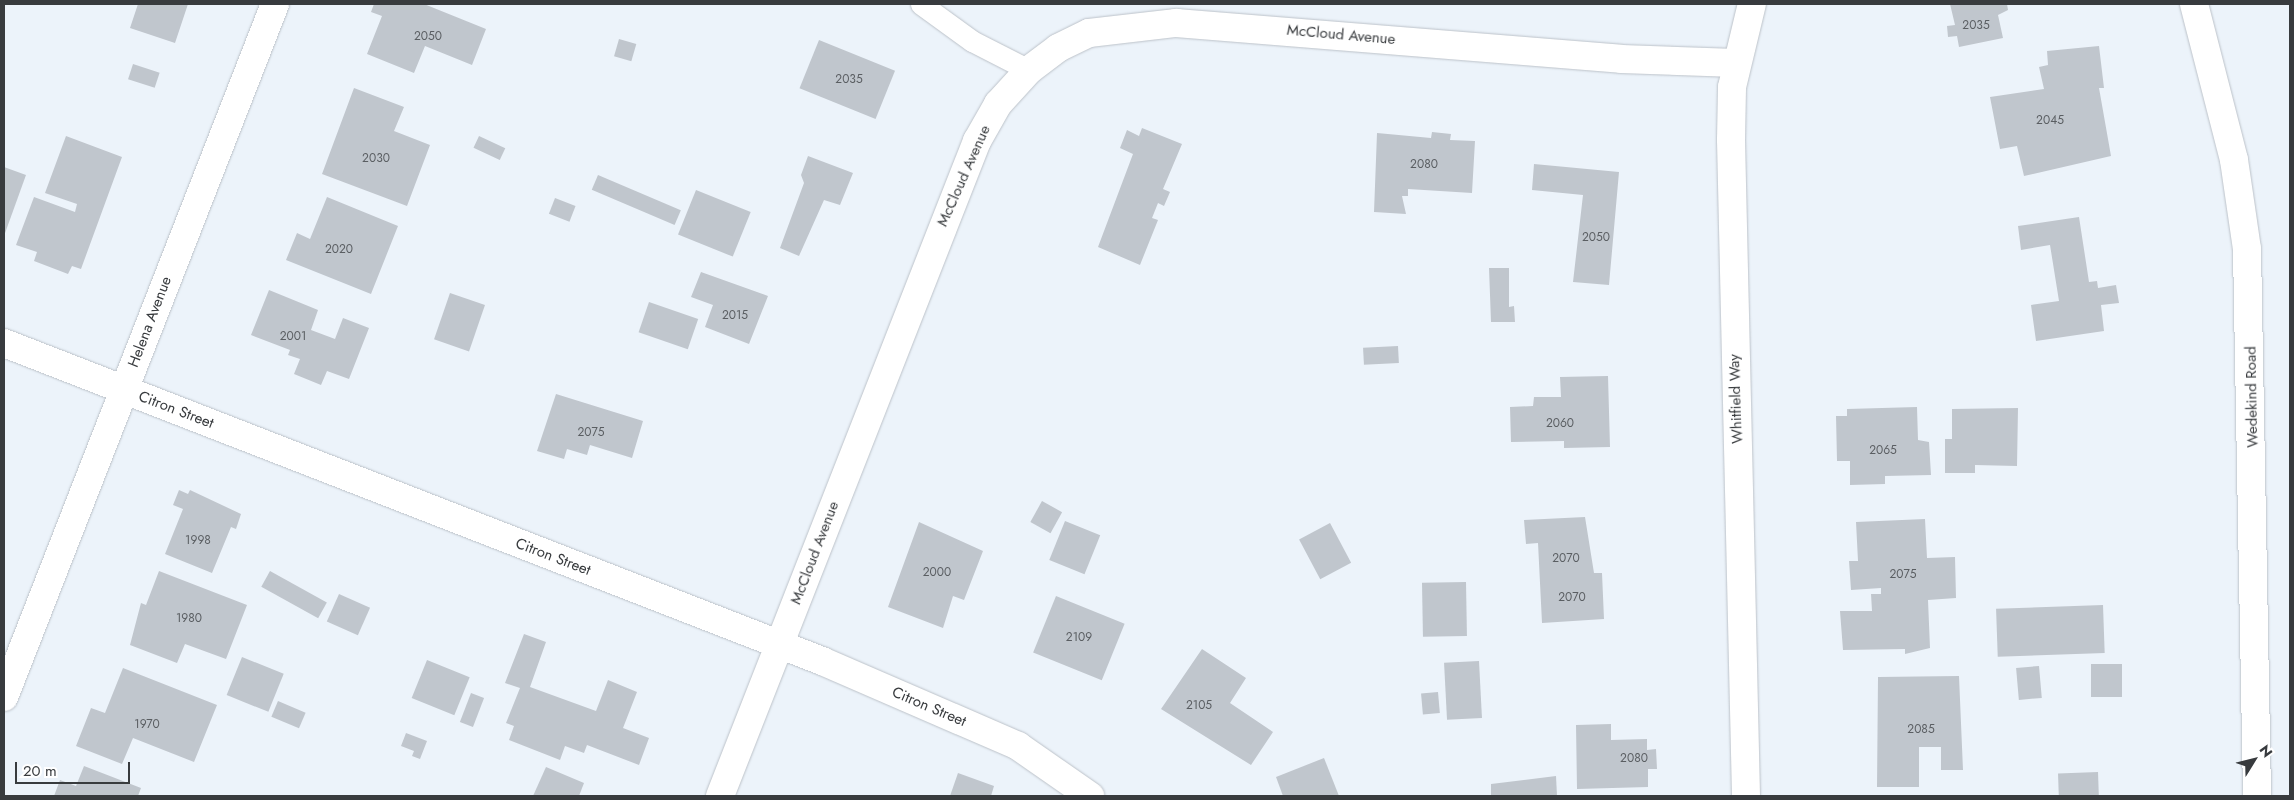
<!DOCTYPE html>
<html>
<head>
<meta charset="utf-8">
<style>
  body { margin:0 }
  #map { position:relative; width:2294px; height:800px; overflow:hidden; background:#ecf3fa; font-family:Jost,sans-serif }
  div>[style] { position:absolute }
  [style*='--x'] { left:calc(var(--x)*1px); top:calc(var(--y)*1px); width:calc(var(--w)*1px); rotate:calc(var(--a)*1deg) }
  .building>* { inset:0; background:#c0c6cd; transform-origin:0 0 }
  .roads { filter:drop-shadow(0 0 1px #bcc2c9) drop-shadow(0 0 1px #bcc2c9) }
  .service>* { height:21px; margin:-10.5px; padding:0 10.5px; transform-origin:10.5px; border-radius:10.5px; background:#fff }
  .minor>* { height:28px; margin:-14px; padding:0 14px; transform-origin:14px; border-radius:14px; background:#fff }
  .tertiary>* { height:28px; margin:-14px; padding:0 14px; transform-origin:14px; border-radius:14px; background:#fff }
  span { translate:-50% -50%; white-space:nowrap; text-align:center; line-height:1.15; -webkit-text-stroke:4px #fff; paint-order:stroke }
  .number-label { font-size:12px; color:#5a5e62 }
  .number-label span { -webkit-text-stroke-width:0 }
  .street-label { font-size:15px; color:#383b3e }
  .frame { position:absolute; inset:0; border:5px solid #383b3e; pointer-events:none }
  .north { position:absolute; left:2229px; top:735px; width:50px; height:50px; -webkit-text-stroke:4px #fff; paint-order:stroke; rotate:54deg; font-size:14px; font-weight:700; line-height:20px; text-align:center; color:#383b3e }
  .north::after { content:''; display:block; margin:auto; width:18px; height:22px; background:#383b3e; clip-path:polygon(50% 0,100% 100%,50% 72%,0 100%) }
  .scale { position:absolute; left:15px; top:762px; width:115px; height:22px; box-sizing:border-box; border:2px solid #383b3e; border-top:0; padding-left:6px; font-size:15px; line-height:18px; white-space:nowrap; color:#383b3e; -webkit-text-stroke:4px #fff; paint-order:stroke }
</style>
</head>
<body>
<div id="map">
  <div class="building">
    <div style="clip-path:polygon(138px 4px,188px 4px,175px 43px,130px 28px)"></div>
    <div style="clip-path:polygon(374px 4px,424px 4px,486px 29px,472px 65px,425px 46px,414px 73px,367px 54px,382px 16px,371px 12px)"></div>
    <div style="clip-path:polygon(1950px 4px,2007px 4px,2008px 10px,1998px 15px,2003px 38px,1959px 47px,1957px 36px,1948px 37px,1947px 26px,1955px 25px)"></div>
    <div style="left:619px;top:39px;width:18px;height:18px;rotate:16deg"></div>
    <div style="left:819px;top:40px;width:82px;height:52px;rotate:22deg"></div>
    <div style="clip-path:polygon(2099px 46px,2104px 88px,2099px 88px,2111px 156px,2024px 176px,2017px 146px,2000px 149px,1990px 97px,2044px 89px,2039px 67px,2048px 65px,2047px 51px)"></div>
    <div style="left:133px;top:64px;width:28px;height:16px;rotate:18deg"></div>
    <div style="clip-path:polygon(354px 88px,404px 107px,394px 131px,430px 145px,407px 206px,322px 174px)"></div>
    <div style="clip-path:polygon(1142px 128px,1182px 144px,1163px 189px,1170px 192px,1164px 206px,1158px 203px,1152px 218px,1158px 220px,1140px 265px,1098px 247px,1133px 154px,1120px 148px,1127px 130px,1139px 136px)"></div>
    <div style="clip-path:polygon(1432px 132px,1451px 134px,1450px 140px,1475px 141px,1472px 193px,1408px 189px,1408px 196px,1402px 196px,1406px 214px,1374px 212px,1377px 133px,1431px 138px)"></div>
    <div style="clip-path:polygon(66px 136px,122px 157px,81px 269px,72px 266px,68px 274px,34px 261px,37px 252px,16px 245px,34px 197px,75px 212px,77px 204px,45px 193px)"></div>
    <div style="left:479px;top:136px;width:29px;height:13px;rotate:25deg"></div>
    <div style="clip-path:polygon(808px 156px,853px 173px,840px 205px,824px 200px,799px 256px,780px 248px,804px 183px,801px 175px)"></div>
    <div style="clip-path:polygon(1534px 164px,1619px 172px,1609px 285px,1573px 282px,1583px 195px,1532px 190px)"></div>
    <div style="clip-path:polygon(4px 167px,26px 175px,4px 236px)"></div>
    <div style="left:598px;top:175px;width:90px;height:16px;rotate:23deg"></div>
    <div style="left:696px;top:190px;width:59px;height:48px;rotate:22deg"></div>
    <div style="clip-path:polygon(327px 197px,398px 226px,371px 294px,286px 260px,297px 233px,310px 239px)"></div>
    <div style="left:555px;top:198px;width:22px;height:17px;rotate:21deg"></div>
    <div style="clip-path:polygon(2079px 217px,2089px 282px,2097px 281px,2098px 288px,2116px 285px,2119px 303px,2101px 305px,2104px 331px,2036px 341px,2031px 305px,2059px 301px,2050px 245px,2021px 250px,2018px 226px)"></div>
    <div style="clip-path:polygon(1489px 268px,1509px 268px,1509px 307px,1514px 306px,1515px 322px,1491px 322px)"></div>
    <div style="clip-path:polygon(701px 272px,768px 296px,749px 344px,705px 327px,713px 305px,691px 297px)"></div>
    <div style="clip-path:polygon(269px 290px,318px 310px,311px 330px,335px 339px,343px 318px,369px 328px,349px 379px,327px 371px,321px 385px,294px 374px,300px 359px,288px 355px,290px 350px,251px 335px)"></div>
    <div style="left:450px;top:293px;width:37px;height:49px;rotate:19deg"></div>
    <div style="left:649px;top:302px;width:52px;height:32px;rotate:19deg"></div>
    <div style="left:1398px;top:346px;width:17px;height:35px;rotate:87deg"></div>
    <div style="clip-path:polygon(1608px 376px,1610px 447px,1564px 448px,1564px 441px,1511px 442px,1510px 407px,1533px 406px,1534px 397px,1561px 397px,1560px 377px)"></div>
    <div style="clip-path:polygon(556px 394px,643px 421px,632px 458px,590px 445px,587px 455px,567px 449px,564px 459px,537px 451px)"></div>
    <div style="clip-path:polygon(1917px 407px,1918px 440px,1929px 442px,1931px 475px,1885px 476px,1885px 484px,1850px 485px,1850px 461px,1837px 461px,1836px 416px,1847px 416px,1847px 409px)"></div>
    <div style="clip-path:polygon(2018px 408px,2017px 466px,1975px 465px,1975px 473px,1945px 473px,1945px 439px,1952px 439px,1952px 409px)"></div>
    <div style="clip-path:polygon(179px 490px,188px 494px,190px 490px,241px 514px,236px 529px,231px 527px,212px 573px,165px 554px,183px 509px,173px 505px)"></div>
    <div style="left:1042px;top:501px;width:23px;height:24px;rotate:29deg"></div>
    <div style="clip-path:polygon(1585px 517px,1594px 573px,1602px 573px,1604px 619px,1542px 623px,1538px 543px,1526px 544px,1524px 520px)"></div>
    <div style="clip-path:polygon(1925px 519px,1927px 558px,1955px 557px,1956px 598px,1928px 600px,1930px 648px,1905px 654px,1905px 649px,1843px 650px,1840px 611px,1872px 611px,1871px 594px,1881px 594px,1881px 588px,1851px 590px,1849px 561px,1858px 561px,1856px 522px)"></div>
    <div style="left:1065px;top:521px;width:38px;height:42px;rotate:22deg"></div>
    <div style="clip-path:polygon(919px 522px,983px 551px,964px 600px,953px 596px,943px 628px,888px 607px)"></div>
    <div style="left:1330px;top:523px;width:45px;height:35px;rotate:62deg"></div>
    <div style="clip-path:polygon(159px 571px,247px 605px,226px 659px,185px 644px,177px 663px,130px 645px,141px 603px,146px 605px)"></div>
    <div style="left:270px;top:571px;width:65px;height:18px;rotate:29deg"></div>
    <div style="left:1466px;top:582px;width:54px;height:44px;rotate:89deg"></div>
    <div style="left:339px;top:594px;width:34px;height:30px;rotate:24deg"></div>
    <div style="left:1056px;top:596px;width:74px;height:61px;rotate:22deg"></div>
    <div style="left:2103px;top:605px;width:48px;height:107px;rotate:88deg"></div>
    <div style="clip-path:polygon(524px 634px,546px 642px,530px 687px,596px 711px,608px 680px,637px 692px,623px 728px,649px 738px,639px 765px,587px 745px,584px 753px,565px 746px,560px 760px,509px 740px,514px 726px,506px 723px,520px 688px,505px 683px)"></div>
    <div style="clip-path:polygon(1202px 649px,1246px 678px,1230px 703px,1273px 732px,1251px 765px,1161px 709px)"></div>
    <div style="left:242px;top:657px;width:45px;height:41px;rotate:22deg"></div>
    <div style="left:427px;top:660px;width:46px;height:41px;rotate:22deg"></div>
    <div style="left:1479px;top:661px;width:57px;height:35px;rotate:87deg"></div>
    <div style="left:2091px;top:664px;width:31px;height:33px"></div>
    <div style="left:2039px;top:666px;width:32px;height:23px;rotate:85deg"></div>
    <div style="clip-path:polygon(123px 668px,217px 705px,194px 762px,133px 738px,122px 764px,76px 746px,91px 708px,105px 713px)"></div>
    <div style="clip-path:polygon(1959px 676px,1963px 770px,1941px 770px,1941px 747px,1919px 747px,1919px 787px,1877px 787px,1878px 677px)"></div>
    <div style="left:1438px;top:692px;width:21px;height:17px;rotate:85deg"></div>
    <div style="left:471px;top:693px;width:14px;height:31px;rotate:21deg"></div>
    <div style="left:278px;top:701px;width:30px;height:17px;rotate:23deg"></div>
    <div style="clip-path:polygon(1611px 724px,1611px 740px,1647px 739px,1647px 750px,1656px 749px,1657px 769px,1648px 769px,1648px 787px,1577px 789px,1576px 725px)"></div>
    <div style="clip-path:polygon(406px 733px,427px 741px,420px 759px,412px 756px,414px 751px,401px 746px)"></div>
    <div style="clip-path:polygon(1324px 758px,1339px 796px,1283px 796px,1276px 777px)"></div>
    <div style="clip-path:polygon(84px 766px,141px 788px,138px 796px,54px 796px,60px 780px,76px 786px)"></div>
    <div style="clip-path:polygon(546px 767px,584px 783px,579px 796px,533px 796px)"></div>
    <div style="left:2098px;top:772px;width:24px;height:40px;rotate:88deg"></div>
    <div style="clip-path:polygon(958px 773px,994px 786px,991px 796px,950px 796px)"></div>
    <div style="clip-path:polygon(1556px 776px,1557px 796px,1491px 796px,1491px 784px)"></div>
  </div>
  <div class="roads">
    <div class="service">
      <div style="--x:921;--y:4;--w:63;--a:36"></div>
      <div style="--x:972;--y:41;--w:64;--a:27"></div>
    </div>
    <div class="minor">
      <div style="--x:4;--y:343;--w:878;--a:21.24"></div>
      <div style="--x:822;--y:661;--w:214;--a:23.4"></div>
      <div style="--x:1018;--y:746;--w:88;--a:34.8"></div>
      <div style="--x:4;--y:697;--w:744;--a:-68.64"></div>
      <div style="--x:720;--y:796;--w:704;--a:-68.58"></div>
      <div style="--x:977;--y:141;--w:43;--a:-60.4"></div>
      <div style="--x:998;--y:104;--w:46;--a:-47.6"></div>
      <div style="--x:1029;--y:70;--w:36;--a:-37"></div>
      <div style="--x:1058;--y:48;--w:34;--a:-26"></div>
      <div style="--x:1089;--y:33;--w:88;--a:-6.6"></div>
      <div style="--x:1176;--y:23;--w:446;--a:4.6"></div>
      <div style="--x:1621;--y:59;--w:115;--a:2"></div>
      <div style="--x:1746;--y:796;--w:656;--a:-91.31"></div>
      <div style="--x:1731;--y:140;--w:53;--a:-88.9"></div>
      <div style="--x:1732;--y:87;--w:85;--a:-76.5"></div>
    </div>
    <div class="tertiary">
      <div style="--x:2194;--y:4;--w:161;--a:75.6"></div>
      <div style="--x:2234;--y:160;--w:90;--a:81.7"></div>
      <div style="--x:2247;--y:249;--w:547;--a:88.95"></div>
    </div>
  </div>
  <div class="number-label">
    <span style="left:1976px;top:26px">2035</span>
    <span style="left:428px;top:37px">2050</span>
    <span style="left:849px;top:80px">2035</span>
    <span style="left:2050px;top:121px">2045</span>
    <span style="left:376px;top:159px">2030</span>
    <span style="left:1424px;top:165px">2080</span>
    <span style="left:1596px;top:238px">2050</span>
    <span style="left:339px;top:250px">2020</span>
    <span style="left:735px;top:316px">2015</span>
    <span style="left:293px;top:337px">2001</span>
    <span style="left:1560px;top:424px">2060</span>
    <span style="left:591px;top:433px">2075</span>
    <span style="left:1883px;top:451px">2065</span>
    <span style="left:198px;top:541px">1998</span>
    <span style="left:1566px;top:559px">2070</span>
    <span style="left:937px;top:573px">2000</span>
    <span style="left:1903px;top:575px">2075</span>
    <span style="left:1572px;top:598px">2070</span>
    <span style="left:189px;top:619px">1980</span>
    <span style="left:1079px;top:638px">2109</span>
    <span style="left:1199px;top:706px">2105</span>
    <span style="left:147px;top:725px">1970</span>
    <span style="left:1921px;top:730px">2085</span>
    <span style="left:1634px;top:759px">2080</span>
  </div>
  <div class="street-label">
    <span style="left:1341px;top:35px;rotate:5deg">McCloud Avenue</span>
    <span style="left:964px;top:176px;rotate:-66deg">McCloud Avenue</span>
    <span style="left:150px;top:322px;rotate:-69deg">Helena Avenue</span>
    <span style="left:2252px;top:397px;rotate:-91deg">Wedekind Road</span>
    <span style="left:1736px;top:399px;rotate:-92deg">Whitfield Way</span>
    <span style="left:176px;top:410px;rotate:21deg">Citron Street</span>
    <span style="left:815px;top:553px;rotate:-69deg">McCloud Avenue</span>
    <span style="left:553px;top:557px;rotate:21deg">Citron Street</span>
    <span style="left:929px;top:707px;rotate:23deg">Citron Street</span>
  </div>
  <div class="frame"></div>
  <div class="north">N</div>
  <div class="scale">20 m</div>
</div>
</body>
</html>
